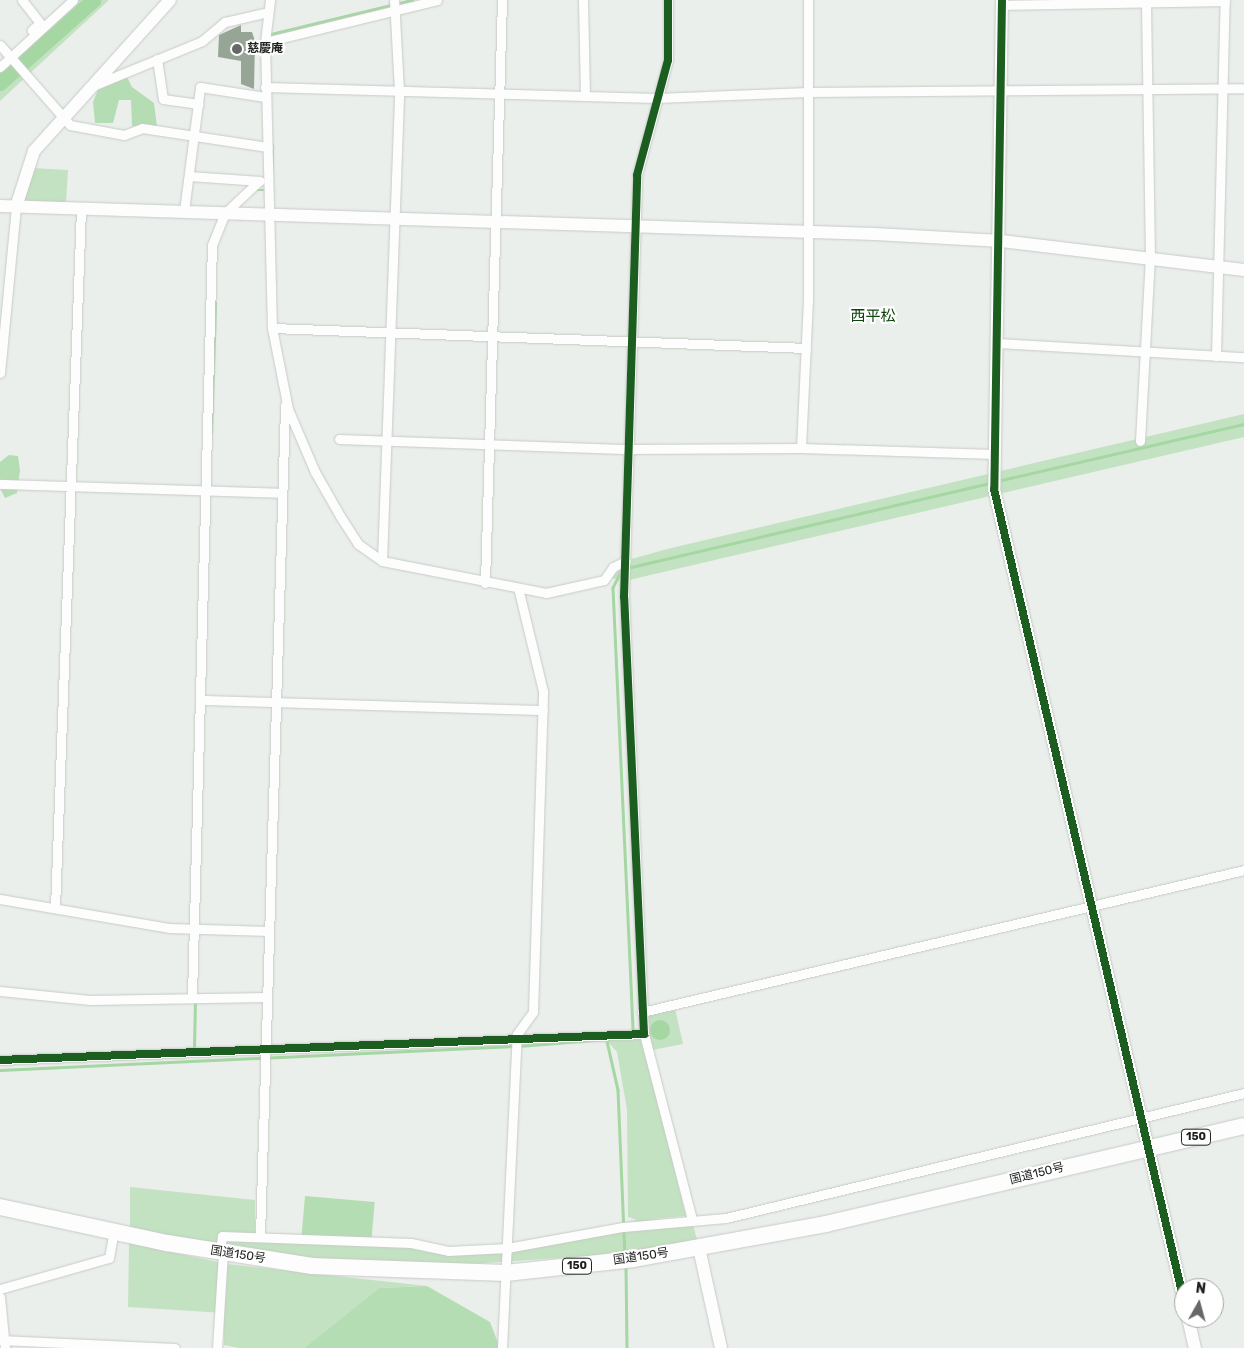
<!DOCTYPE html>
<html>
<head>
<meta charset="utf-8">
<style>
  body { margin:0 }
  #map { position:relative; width:1244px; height:1348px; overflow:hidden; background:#ebefeb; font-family:Rubik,"Noto Sans JP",sans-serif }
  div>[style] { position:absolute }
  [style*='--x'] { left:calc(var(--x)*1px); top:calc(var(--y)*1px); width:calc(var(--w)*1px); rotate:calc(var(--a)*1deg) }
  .green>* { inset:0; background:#c3e2c1 }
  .forest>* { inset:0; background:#b5ddb3; transform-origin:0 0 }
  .water>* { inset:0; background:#a4d7a2 }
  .round { border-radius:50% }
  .stream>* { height:2.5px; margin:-1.25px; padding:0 1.25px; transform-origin:1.25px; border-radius:1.25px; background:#a4d7a2 }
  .river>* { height:15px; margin:-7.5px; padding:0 7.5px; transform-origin:7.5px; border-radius:7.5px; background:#a4d7a2 }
  .building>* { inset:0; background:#96a596 }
  .roads { filter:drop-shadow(0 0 1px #c7cac7) drop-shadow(0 0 1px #c7cac7) }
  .street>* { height:9px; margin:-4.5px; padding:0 4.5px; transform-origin:4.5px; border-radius:4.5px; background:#fcfdfc }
  .secondary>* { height:12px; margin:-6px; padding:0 6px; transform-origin:6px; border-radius:6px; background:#fcfdfc }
  .highway>* { height:16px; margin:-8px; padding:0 8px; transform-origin:8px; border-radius:8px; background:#fcfdfc }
  .cycleway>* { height:8px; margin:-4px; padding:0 4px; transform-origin:4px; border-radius:4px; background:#1b5e20 }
  .dots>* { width:14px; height:14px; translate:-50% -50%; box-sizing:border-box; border:2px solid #fff; border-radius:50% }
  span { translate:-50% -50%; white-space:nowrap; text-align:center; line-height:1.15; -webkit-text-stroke:4px #fff; paint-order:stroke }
  .shield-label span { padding:1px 4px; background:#fff; border:1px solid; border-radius:4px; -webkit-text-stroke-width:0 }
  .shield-label { font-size:11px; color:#1d201d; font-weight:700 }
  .poi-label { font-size:12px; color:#1d201d; font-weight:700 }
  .left { translate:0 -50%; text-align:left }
  .street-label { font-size:12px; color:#1d201d }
  .quarter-label { font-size:15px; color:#0d440e }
  .north { position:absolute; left:1174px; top:1278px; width:50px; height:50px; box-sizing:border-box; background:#fff; border:1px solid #a5a6a5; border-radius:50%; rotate:7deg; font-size:14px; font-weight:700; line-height:20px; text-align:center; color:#1d201d }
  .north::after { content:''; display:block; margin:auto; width:18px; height:22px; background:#656865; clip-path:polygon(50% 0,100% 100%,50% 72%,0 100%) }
</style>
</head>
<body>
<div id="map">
  <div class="green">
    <div style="clip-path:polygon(73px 0,109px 0,0 101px,0 66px)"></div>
    <div style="clip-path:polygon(32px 168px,68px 170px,66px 202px,24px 202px)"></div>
    <div style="clip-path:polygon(1244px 414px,1244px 437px,629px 580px,607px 578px,621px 562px,667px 549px)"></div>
    <div style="clip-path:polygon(674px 1004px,683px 1044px,647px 1051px,642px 1012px)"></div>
    <div style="clip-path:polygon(642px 1037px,686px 1216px,652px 1219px,692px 1220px,699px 1248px,443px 1266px,369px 1264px,228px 1249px,130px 1227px,130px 1187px,255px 1200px,255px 1240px,370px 1241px,448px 1251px,507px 1248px,637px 1220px,628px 1217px,627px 1110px,617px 1052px,607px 1041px)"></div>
    <div style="clip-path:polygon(129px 1243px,227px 1264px,427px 1286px,379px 1288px,304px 1348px,239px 1348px,224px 1345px,224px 1313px,128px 1307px)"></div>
  </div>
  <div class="forest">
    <div style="clip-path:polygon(127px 77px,132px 87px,154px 103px,157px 127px,132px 126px,131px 100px,119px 100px,113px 123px,95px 123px,93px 102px,98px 90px)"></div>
    <div style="clip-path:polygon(9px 455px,18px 456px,20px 470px,17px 493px,5px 498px,0 488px,0 462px)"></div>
    <div style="left:305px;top:1196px;width:70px;height:42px;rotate:5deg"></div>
    <div style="clip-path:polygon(427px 1286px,490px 1322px,500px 1348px,304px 1348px,379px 1288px)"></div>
  </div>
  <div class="water">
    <div class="round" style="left:650px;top:1020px;width:20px;height:20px"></div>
  </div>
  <div class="stream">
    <div style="--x:270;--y:38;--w:4;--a:-76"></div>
    <div style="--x:271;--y:34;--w:145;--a:-13.6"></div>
    <div style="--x:254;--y:190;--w:12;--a:0"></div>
    <div style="--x:271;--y:190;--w:44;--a:-88.7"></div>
    <div style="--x:211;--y:433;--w:130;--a:-88.2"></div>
    <div style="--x:997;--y:481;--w:253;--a:-13"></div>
    <div style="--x:627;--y:568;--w:372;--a:-13.2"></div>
    <div style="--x:622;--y:570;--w:20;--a:117"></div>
    <div style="--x:613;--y:588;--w:445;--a:87.4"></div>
    <div style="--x:607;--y:1041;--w:50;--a:77.3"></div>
    <div style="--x:618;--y:1090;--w:165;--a:87.6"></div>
    <div style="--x:519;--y:1046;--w:111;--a:-4.6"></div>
    <div style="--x:194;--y:1050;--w:50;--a:-88.9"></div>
    <div style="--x:0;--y:1070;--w:515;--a:-2.67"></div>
    <div style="--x:626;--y:1266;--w:82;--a:89.3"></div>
  </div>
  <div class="river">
    <div style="--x:0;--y:83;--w:125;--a:-41.7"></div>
  </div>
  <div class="building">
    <div style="clip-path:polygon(241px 25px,241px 32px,252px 32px,255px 41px,254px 89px,241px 84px,241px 61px,218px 57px,219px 35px)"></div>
  </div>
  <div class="roads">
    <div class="street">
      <div style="--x:22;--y:0;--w:29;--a:52"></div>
      <div style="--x:40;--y:23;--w:11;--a:139"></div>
      <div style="--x:270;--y:0;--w:42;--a:96.8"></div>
      <div style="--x:265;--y:42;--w:286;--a:88.6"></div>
      <div style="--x:272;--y:328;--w:83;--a:78.8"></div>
      <div style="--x:288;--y:409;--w:69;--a:66.8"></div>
      <div style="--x:315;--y:472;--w:51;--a:60.4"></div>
      <div style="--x:340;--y:516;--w:33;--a:57"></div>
      <div style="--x:358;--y:544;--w:29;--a:35"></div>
      <div style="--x:382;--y:561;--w:167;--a:11"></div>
      <div style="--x:546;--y:593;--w:59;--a:-12.6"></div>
      <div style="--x:604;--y:580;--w:16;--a:-55"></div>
      <div style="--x:613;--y:567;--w:14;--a:-25"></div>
      <div style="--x:583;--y:0;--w:96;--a:88.8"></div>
      <div style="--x:1002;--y:5;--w:223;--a:-1"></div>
      <div style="--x:265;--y:42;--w:177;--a:-13.7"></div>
      <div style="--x:0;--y:45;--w:106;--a:48.8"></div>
      <div style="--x:70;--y:125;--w:55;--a:10.5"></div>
      <div style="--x:124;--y:135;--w:19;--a:-21"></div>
      <div style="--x:142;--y:128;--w:127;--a:8.6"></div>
      <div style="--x:157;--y:59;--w:40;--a:81.5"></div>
      <div style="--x:163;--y:99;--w:36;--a:8"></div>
      <div style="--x:0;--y:67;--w:99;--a:-42.5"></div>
      <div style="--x:90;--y:87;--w:121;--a:-22.3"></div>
      <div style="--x:202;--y:41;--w:30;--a:-40"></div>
      <div style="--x:225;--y:22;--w:44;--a:-13.1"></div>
      <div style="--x:265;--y:87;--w:391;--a:1.6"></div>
      <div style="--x:656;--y:98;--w:152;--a:-2.3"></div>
      <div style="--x:808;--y:92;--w:436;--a:-0.5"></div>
      <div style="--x:189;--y:176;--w:71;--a:4"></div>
      <div style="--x:184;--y:211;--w:125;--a:-82.6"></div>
      <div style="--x:200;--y:87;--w:66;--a:8.7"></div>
      <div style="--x:272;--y:328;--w:534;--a:2.14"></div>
      <div style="--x:998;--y:343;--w:246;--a:3.3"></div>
      <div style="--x:1216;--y:356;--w:356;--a:-88.6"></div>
      <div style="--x:0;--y:373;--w:167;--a:-84.5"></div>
      <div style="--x:339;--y:439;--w:291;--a:2"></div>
      <div style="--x:630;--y:449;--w:171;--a:-0.3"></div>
      <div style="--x:801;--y:448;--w:193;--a:1.8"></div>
      <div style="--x:1140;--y:441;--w:183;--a:-86.9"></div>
      <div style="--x:1150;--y:258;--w:258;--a:-90.9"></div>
      <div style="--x:801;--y:448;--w:147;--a:-87.3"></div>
      <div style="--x:808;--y:301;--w:301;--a:-90"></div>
      <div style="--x:0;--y:484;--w:282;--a:1.8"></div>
      <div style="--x:382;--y:561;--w:470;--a:-87.9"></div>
      <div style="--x:399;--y:91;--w:91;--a:-93.1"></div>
      <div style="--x:485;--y:583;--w:583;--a:-88.33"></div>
      <div style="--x:201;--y:700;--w:342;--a:1.7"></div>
      <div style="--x:0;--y:899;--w:171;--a:9.7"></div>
      <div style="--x:169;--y:928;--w:100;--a:1.7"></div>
      <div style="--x:55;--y:908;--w:700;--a:-87.87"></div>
      <div style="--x:0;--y:991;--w:90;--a:5.7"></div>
      <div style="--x:90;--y:1000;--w:177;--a:-1"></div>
      <div style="--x:192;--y:997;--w:752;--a:-88.48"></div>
      <div style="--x:212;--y:245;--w:35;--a:-68"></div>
      <div style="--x:225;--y:213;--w:47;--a:-43.3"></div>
      <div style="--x:642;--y:1012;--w:619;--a:-13.27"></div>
      <div style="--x:644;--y:1034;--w:192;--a:75.5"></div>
      <div style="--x:0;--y:1060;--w:645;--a:-2.31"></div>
      <div style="--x:644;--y:1034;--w:437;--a:-92.6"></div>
      <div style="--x:624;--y:597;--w:422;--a:-88.2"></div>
      <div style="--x:637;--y:175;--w:119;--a:-74.9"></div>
      <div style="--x:668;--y:60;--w:60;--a:-90"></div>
      <div style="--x:260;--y:1235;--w:830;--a:-88.27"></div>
      <div style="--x:220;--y:1252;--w:16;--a:-83"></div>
      <div style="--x:222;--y:1236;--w:189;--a:2.1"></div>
      <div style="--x:411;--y:1243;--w:38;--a:12"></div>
      <div style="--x:448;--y:1251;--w:59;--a:-2.9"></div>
      <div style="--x:507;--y:1248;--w:118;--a:-10.3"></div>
      <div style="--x:623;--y:1227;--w:103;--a:-5"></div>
      <div style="--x:726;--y:1218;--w:533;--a:-13.57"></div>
      <div style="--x:0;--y:1289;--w:113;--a:-15.9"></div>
      <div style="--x:109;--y:1258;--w:27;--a:-80"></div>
      <div style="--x:0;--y:1297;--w:51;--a:84.4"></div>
      <div style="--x:0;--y:1340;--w:175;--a:2.6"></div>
      <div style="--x:217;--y:1348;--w:95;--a:-86.4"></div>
      <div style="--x:502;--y:1348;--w:314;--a:-87.3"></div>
      <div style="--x:517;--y:1034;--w:27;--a:-54"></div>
      <div style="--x:533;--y:1012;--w:321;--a:-88.2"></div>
      <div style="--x:543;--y:691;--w:106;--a:-103.6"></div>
    </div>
    <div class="secondary">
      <div style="--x:1002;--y:0;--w:489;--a:90.9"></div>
      <div style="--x:994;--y:489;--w:834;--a:76.83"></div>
      <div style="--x:0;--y:206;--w:875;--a:1.83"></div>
      <div style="--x:875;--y:234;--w:126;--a:3.2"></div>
      <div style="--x:1001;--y:241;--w:245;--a:6.8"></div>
      <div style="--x:16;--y:207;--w:59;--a:-72.2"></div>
      <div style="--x:34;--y:151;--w:203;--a:-48"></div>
      <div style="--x:699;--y:1248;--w:102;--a:77.6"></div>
      <div style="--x:1188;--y:1318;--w:31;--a:77"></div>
    </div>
    <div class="highway">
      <div style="--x:0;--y:1207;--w:171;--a:12.2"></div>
      <div style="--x:167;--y:1243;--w:147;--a:9"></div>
      <div style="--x:312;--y:1266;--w:194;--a:2.1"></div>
      <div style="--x:506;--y:1273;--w:129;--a:-6.2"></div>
      <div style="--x:634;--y:1259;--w:195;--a:-10.3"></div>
      <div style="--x:826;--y:1224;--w:429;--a:-13.2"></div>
    </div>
  </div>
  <div class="cycleway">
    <div style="--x:1002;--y:0;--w:489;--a:90.9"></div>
    <div style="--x:994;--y:489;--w:834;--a:76.83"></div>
    <div style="--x:0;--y:1060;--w:645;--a:-2.31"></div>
    <div style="--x:644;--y:1034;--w:437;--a:-92.6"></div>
    <div style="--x:624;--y:597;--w:422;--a:-88.2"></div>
    <div style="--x:637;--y:175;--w:119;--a:-74.9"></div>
    <div style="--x:668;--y:60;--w:60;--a:-90"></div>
  </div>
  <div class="dots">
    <div style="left:237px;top:49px;background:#656865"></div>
  </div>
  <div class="shield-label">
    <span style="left:1196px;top:1137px">150</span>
    <span style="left:577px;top:1266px">150</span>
  </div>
  <div class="poi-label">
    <span class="left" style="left:247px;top:49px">慈慶庵</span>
  </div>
  <div class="street-label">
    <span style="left:1037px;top:1174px;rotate:-14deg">国道150号</span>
    <span style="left:238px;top:1255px;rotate:9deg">国道150号</span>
    <span style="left:641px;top:1257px;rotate:-8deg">国道150号</span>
  </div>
  <div class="quarter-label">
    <span style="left:873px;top:317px">西平松</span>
  </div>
  <div class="north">N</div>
</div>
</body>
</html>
